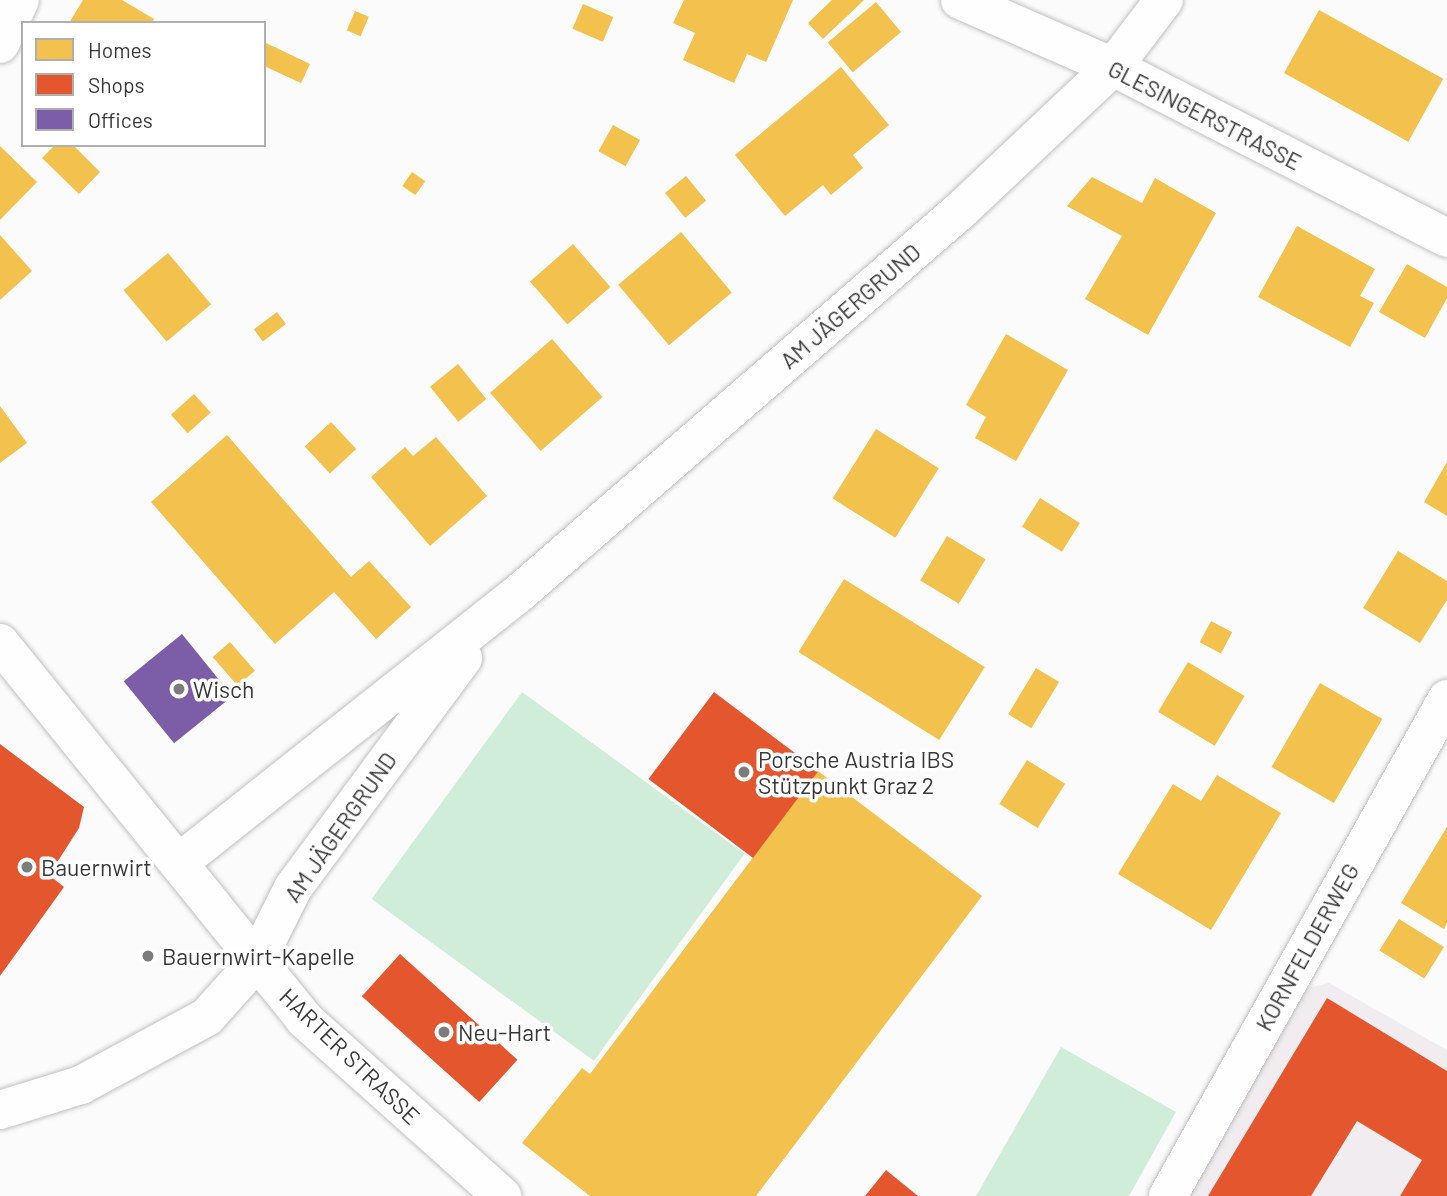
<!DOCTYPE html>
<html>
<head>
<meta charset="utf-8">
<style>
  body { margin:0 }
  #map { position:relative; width:1447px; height:1196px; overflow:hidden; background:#fcfbfc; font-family:Barlow,sans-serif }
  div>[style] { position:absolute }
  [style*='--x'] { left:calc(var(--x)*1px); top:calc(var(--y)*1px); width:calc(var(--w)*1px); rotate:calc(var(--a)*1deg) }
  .built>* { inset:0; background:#f1ecf0 }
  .green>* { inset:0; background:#cfedd8; transform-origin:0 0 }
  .homes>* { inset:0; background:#f2c14e; transform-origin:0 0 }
  .shops>* { inset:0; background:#e4572e; transform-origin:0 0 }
  .offices>* { inset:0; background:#7b5ea7; transform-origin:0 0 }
  .roads { filter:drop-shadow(0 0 2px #c1c0c1) drop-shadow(0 0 2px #c1c0c1) }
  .minor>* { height:38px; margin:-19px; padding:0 19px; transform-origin:19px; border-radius:19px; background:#fffeff }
  .tertiary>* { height:38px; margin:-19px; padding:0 19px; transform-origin:19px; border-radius:19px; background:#fffeff }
  .secondary>* { height:38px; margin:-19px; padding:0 19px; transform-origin:19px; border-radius:19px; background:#fffeff }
  .dots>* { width:19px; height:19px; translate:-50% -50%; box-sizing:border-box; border:4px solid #fff; border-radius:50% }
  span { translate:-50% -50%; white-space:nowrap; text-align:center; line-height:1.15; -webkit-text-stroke:7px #fff; paint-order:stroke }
  .street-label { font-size:23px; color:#393839 }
  .poi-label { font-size:23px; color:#393839 }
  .left { translate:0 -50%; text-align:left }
  .legend { position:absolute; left:21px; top:21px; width:245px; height:126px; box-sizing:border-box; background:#fff; border:2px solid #b0afb0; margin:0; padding:9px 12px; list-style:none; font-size:21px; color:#393839 }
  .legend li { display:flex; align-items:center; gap:14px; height:35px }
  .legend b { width:35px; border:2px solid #b0afb0 }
</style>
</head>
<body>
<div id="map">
  <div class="built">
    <div style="clip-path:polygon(1329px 983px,1447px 1050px,1447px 1196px,1190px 1196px,1307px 988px)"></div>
  </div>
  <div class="green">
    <div style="left:522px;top:692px;width:275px;height:256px;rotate:36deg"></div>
    <div style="clip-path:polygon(1061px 1047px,1176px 1112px,1129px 1196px,976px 1196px)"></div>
  </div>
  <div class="homes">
    <div style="clip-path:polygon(83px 0,122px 0,154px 19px,152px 23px,69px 23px)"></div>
    <div style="clip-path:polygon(684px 0,793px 0,766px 62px,747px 54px,734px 83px,683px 60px,695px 33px,673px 23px)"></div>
    <div style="clip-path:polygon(832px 0,864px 0,823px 39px,808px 23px)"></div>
    <div style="left:876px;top:2px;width:39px;height:63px;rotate:50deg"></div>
    <div style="left:583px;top:4px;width:33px;height:27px;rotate:23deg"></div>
    <div style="left:1319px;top:10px;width:142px;height:72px;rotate:29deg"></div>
    <div style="left:355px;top:11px;width:15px;height:21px;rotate:23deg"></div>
    <div style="clip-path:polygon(264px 42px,310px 64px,301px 83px,264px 66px)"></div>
    <div style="clip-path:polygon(841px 67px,889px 125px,853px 155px,863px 168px,831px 195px,823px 185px,785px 216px,735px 155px)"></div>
    <div style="left:613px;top:125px;width:31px;height:30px;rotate:29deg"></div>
    <div style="clip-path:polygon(55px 145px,73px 145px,100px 172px,79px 194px,42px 158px)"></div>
    <div style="clip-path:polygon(0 146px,37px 182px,0 220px)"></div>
    <div style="left:412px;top:172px;width:16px;height:17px;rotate:35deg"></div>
    <div style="left:686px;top:176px;width:32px;height:27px;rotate:51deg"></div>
    <div style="clip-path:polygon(1092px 177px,1142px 203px,1155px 178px,1216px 213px,1148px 335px,1085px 299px,1122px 236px,1067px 206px)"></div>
    <div style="clip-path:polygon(1297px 226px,1375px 269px,1360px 296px,1374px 303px,1350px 347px,1258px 297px)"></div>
    <div style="left:681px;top:232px;width:79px;height:82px;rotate:50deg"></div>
    <div style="clip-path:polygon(0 235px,32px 271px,0 300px)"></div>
    <div style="left:573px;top:244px;width:57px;height:57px;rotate:49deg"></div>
    <div style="left:168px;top:253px;width:67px;height:58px;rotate:50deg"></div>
    <div style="clip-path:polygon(1407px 264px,1447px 287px,1447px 298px,1425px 338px,1379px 312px)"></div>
    <div style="left:277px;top:312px;width:15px;height:29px;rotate:53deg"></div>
    <div style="clip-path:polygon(1006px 334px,1068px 370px,1016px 461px,975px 438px,986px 417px,966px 405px)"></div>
    <div style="left:552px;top:339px;width:77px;height:82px;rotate:49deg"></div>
    <div style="left:458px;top:364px;width:45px;height:36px;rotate:51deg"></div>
    <div style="left:194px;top:394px;width:25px;height:31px;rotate:48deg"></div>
    <div style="clip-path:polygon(0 406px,27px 443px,0 463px)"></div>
    <div style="left:331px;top:422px;width:37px;height:36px;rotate:47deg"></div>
    <div style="left:876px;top:429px;width:74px;height:82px;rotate:32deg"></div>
    <div style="clip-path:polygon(227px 435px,351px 577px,369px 561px,411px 607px,376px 639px,334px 592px,275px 644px,151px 502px)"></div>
    <div style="clip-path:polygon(436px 437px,487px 496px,430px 546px,371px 477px,405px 447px,413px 456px)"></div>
    <div style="clip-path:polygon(1447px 462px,1447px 516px,1424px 502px)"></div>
    <div style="left:1040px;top:498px;width:47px;height:34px;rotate:32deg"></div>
    <div style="left:947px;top:536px;width:45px;height:52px;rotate:31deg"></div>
    <div style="clip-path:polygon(1398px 551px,1447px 581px,1447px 600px,1420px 643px,1363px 608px)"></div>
    <div style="left:844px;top:579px;width:166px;height:86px;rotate:32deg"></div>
    <div style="left:1211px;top:621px;width:24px;height:24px;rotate:28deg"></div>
    <div style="left:230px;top:642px;width:38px;height:23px;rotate:49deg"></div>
    <div style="left:1188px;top:662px;width:66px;height:58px;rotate:31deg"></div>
    <div style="left:1036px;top:668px;width:27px;height:54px;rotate:31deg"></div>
    <div style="left:1320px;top:683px;width:72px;height:97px;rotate:30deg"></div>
    <div style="left:1027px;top:760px;width:45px;height:52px;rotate:32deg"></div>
    <div style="clip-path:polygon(818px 771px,982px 896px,756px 1196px,590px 1196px,522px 1143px,582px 1068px,590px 1074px)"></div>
    <div style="clip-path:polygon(1217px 775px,1281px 813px,1211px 930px,1118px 874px,1173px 784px,1201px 801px)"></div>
    <div style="clip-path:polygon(1447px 827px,1447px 923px,1444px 929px,1401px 903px)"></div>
    <div style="left:1399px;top:919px;width:53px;height:37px;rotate:32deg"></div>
  </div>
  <div class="shops">
    <div style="left:714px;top:692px;width:131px;height:109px;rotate:37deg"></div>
    <div style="clip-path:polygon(0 744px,84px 807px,79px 828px,49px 875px,64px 887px,0 976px)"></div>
    <div style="left:400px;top:954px;width:158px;height:57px;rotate:42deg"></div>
    <div style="clip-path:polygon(1327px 998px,1447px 1071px,1447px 1196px,1400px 1196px,1422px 1160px,1357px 1121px,1311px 1196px,1208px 1196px)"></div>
    <div style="clip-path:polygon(886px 1170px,918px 1196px,865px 1196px)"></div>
  </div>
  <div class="offices">
    <div style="left:182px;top:634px;width:80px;height:75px;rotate:51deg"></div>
  </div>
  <div class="roads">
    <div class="minor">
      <div style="--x:960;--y:0;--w:167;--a:23.6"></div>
      <div style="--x:1113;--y:67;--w:375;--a:27.1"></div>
      <div style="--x:0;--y:44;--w:48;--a:-65.6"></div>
      <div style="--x:1168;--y:1196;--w:570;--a:-60.69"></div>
    </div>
    <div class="tertiary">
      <div style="--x:0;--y:1110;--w:85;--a:-17.2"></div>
      <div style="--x:81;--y:1085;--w:143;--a:-28.4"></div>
      <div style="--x:207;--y:1017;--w:74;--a:-48.3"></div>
    </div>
    <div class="secondary">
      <div style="--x:0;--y:643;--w:484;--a:51"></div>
      <div style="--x:304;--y:1019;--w:266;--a:41.8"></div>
      <div style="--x:181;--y:861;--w:429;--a:-38.4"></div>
      <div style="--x:517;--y:595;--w:588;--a:-40.93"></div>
      <div style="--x:961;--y:210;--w:209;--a:-43.3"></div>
      <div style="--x:1113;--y:67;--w:84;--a:-52.7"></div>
      <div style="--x:256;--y:962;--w:83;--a:-63.4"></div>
      <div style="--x:293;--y:888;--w:286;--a:-53.5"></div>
    </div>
  </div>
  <div class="dots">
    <div style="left:179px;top:689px;background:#7d7c7d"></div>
    <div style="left:744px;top:772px;background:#7d7c7d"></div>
    <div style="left:27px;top:867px;background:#7d7c7d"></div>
    <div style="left:148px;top:956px;background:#7d7c7d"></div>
    <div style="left:444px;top:1032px;background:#7d7c7d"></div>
  </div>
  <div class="street-label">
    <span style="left:1205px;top:115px;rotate:27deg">GLESINGERSTRASSE</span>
    <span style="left:850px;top:306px;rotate:-41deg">AM JÄGERGRUND</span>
    <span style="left:340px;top:827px;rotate:-55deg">AM JÄGERGRUND</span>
    <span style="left:1307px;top:947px;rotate:-61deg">KORNFELDERWEG</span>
    <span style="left:350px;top:1056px;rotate:44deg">HARTER STRASSE</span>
  </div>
  <div class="poi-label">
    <span class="left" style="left:193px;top:689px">Wisch</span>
    <span class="left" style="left:758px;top:772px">Porsche Austria IBS<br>Stützpunkt Graz 2</span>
    <span class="left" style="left:41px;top:867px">Bauernwirt</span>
    <span class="left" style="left:162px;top:956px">Bauernwirt-Kapelle</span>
    <span class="left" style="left:458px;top:1032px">Neu-Hart</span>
  </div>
  <ul class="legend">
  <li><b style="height:19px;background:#f2c14e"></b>Homes</li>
  <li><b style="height:19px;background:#e4572e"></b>Shops</li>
  <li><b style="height:19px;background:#7b5ea7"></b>Offices</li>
  </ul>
</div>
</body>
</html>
